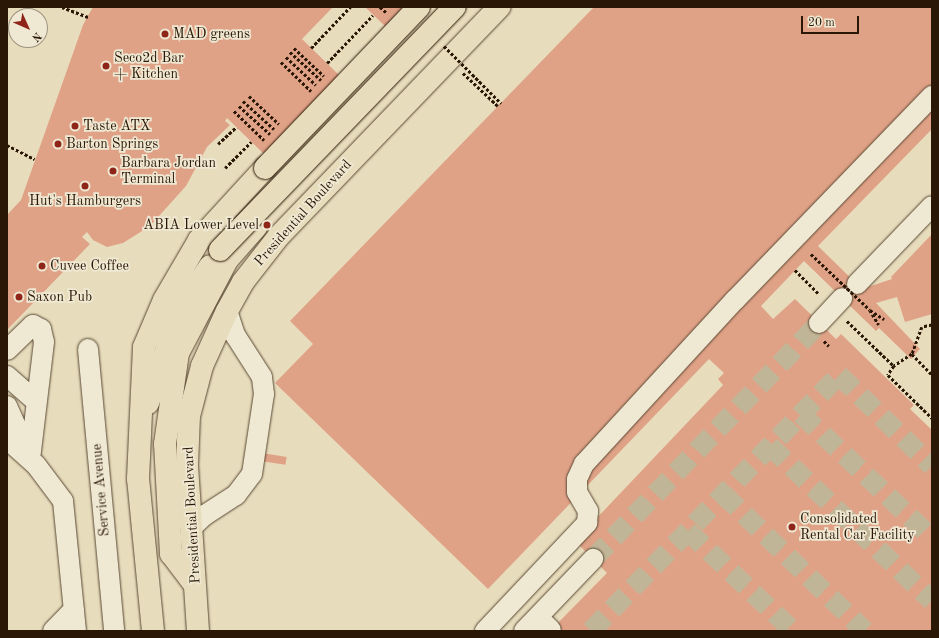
<!DOCTYPE html>
<html>
<head>
<meta charset="utf-8">
<style>
  body { margin:0 }
  #map { position:relative; width:939px; height:638px; overflow:hidden; background:#e7dcbc; font-family:"Old Standard TT",serif }
  div>[style] { position:absolute }
  [style*='--x'] { left:calc(var(--x)*1px); top:calc(var(--y)*1px); width:calc(var(--w)*1px); rotate:calc(var(--a)*1deg) }
  .building>* { inset:0; background:#e0a287; transform-origin:0 0 }
  .minor-tunnel>* { height:20px; margin-top:-10px; transform-origin:0; background:repeating-linear-gradient(90deg,#c1b597 0 20px,transparent 0 30px) }
  .path>* { height:2.5px; margin-top:-1.25px; transform-origin:0; background:repeating-linear-gradient(90deg,#2a1705 0 3px,transparent 0 5px) }
  .roads { filter:drop-shadow(0 0 1px #594833) drop-shadow(0 0 1px #594833) }
  .minor>* { height:20px; margin:-10px; padding:0 10px; transform-origin:10px; border-radius:10px; background:#efe8d3 }
  .major>* { height:22px; margin:-11px; padding:0 11px; transform-origin:11px; border-radius:11px; background:#e7dcbc }
  .path-bridge>* { height:2.5px; margin-top:-1.25px; transform-origin:0; background:repeating-linear-gradient(90deg,#2a1705 0 3px,transparent 0 5px) }
  .bridges { filter:drop-shadow(0 0 1px #2a1705) drop-shadow(0 0 1px #2a1705) }
  .major-bridge>* { height:22px; margin:-11px; padding:0 11px; transform-origin:11px; border-radius:11px; background:#e7dcbc }
  .dots>* { width:11px; height:11px; translate:-50% -50%; box-sizing:border-box; border:2px solid #efe8d3; border-radius:50% }
  span { translate:-50% -50%; white-space:nowrap; text-align:center; line-height:1.15; -webkit-text-stroke:3.5px #efe8d3; paint-order:stroke }
  .poi-label { font-size:14px; color:#2a1705 }
  .left { translate:0 -50%; text-align:left }
  .right { translate:-100% -50%; text-align:right }
  .street-label { font-size:14px; color:#2a1705 }
  .frame { position:absolute; inset:0; border:8px solid #2a1705; pointer-events:none }
  .north { position:absolute; left:8px; top:8px; width:40px; height:40px; box-sizing:border-box; background:#efe8d3; border:1px solid #a09481; border-radius:50%; rotate:135deg; font-size:11px; font-weight:700; line-height:16px; text-align:center; color:#2a1705 }
  .north::after { content:''; display:block; margin:auto; width:14px; height:18px; background:#8f2418; clip-path:polygon(50% 0,100% 100%,50% 72%,0 100%) }
  .scale { position:absolute; left:801px; top:16px; width:58px; height:18px; box-sizing:border-box; border:2px solid #2a1705; border-top:0; padding-left:5px; font-size:12px; line-height:14px; white-space:nowrap; color:#2a1705; -webkit-text-stroke:3px #efe8d3; paint-order:stroke }
</style>
</head>
<body>
<div id="map">
  <div class="building">
    <div style="clip-path:polygon(93px 7px,333px 7px,302px 39px,339px 75px,264px 154px,227px 118px,225px 121px,230px 125px,207px 147px,186px 186px,150px 226px,123px 243px,107px 247px,93px 240px,87px 232px,82px 237px,90px 244px,7px 330px,7px 215px,21px 200px,83px 25px)"></div>
    <div style="clip-path:polygon(365px 7px,403px 7px,385px 26px)"></div>
    <div style="clip-path:polygon(594px 7px,932px 7px,932px 129px,818px 246px,862px 289px,892px 279px,891px 277px,932px 234px,932px 314px,905px 322px,897px 297px,876px 303px,920px 349px,911px 359px,879px 328px,876px 331px,804px 261px,761px 306px,773px 319px,795px 299px,836px 339px,841px 334px,914px 405px,910px 409px,932px 430px,932px 631px,550px 631px,607px 573px,575px 541px,723px 385px,718px 379px,724px 373px,709px 359px,488px 589px,275px 383px,313px 344px,290px 321px)"></div>
    <div style="left:262px;top:453px;width:25px;height:8px;rotate:9deg"></div>
  </div>
  <div class="minor-tunnel">
    <div style="--x:801;--y:414;--w:180;--a:43.4"></div>
    <div style="--x:770;--y:446;--w:224;--a:43.7"></div>
    <div style="--x:723;--y:494;--w:197;--a:44"></div>
    <div style="--x:688;--y:531;--w:145;--a:43.6"></div>
    <div style="--x:593;--y:559;--w:327;--a:-46.2"></div>
    <div style="--x:591;--y:631;--w:356;--a:-45.9"></div>
    <div style="--x:839;--y:375;--w:130;--a:44.4"></div>
  </div>
  <div class="path">
    <div style="--x:62;--y:7;--w:28;--a:21"></div>
    <div style="--x:380;--y:7;--w:8;--a:40"></div>
    <div style="--x:294;--y:48;--w:41;--a:43"></div>
    <div style="--x:311;--y:48;--w:57;--a:-46.4"></div>
    <div style="--x:290;--y:52;--w:42;--a:42.1"></div>
    <div style="--x:286;--y:57;--w:41;--a:43"></div>
    <div style="--x:281;--y:62;--w:42;--a:44"></div>
    <div style="--x:327;--y:63;--w:66;--a:-46.2"></div>
    <div style="--x:463;--y:73;--w:48;--a:43.3"></div>
    <div style="--x:249;--y:96;--w:41;--a:43"></div>
    <div style="--x:243;--y:101;--w:42;--a:42.1"></div>
    <div style="--x:239;--y:106;--w:42;--a:42.1"></div>
    <div style="--x:234;--y:111;--w:42;--a:44"></div>
    <div style="--x:218;--y:144;--w:25;--a:-43"></div>
    <div style="--x:7;--y:145;--w:31;--a:27"></div>
    <div style="--x:225;--y:168;--w:37;--a:-45"></div>
    <div style="--x:795;--y:270;--w:34;--a:45"></div>
    <div style="--x:870;--y:310;--w:17;--a:59"></div>
    <div style="--x:847;--y:321;--w:65;--a:43.8"></div>
    <div style="--x:932;--y:325;--w:10;--a:169"></div>
    <div style="--x:922;--y:327;--w:29;--a:110"></div>
    <div style="--x:912;--y:354;--w:22;--a:146"></div>
    <div style="--x:894;--y:366;--w:11;--a:124"></div>
    <div style="--x:888;--y:375;--w:62;--a:44.3"></div>
    <div style="--x:824;--y:341;--w:7;--a:45"></div>
    <div style="--x:912;--y:354;--w:29;--a:46"></div>
  </div>
  <div class="roads">
    <div class="minor">
      <div style="--x:857;--y:284;--w:108;--a:-46.1"></div>
      <div style="--x:819;--y:323;--w:34;--a:-47"></div>
      <div style="--x:88;--y:349;--w:283;--a:84.7"></div>
      <div style="--x:7;--y:350;--w:36;--a:-44"></div>
      <div style="--x:33;--y:325;--w:9;--a:27"></div>
      <div style="--x:41;--y:329;--w:13;--a:77"></div>
      <div style="--x:44;--y:342;--w:118;--a:96.8"></div>
      <div style="--x:7;--y:376;--w:38;--a:41"></div>
      <div style="--x:7;--y:406;--w:51;--a:65.9"></div>
      <div style="--x:7;--y:439;--w:39;--a:42"></div>
      <div style="--x:36;--y:465;--w:45;--a:53.1"></div>
      <div style="--x:63;--y:501;--w:131;--a:84.3"></div>
      <div style="--x:191;--y:528;--w:19;--a:-43"></div>
      <div style="--x:205;--y:515;--w:37;--a:-33"></div>
      <div style="--x:236;--y:495;--w:26;--a:-53"></div>
      <div style="--x:252;--y:474;--w:81;--a:-81.5"></div>
      <div style="--x:264;--y:394;--w:17;--a:-97"></div>
      <div style="--x:262;--y:377;--w:50;--a:-122.7"></div>
      <div style="--x:235;--y:335;--w:25;--a:-108"></div>
      <div style="--x:538;--y:617;--w:18;--a:45"></div>
      <div style="--x:53;--y:631;--w:30;--a:-46"></div>
      <div style="--x:485;--y:631;--w:149;--a:-46.6"></div>
      <div style="--x:587;--y:523;--w:12;--a:-85"></div>
      <div style="--x:588;--y:511;--w:22;--a:-120"></div>
      <div style="--x:577;--y:492;--w:13;--a:-90"></div>
      <div style="--x:577;--y:479;--w:17;--a:-65"></div>
      <div style="--x:584;--y:464;--w:223;--a:-47.4"></div>
      <div style="--x:735;--y:300;--w:284;--a:-46"></div>
      <div style="--x:524;--y:631;--w:100;--a:-46.2"></div>
    </div>
    <div class="major">
      <div style="--x:148;--y:403;--w:98;--a:-71"></div>
      <div style="--x:180;--y:310;--w:53;--a:-55.7"></div>
      <div style="--x:194;--y:584;--w:38;--a:-127"></div>
      <div style="--x:171;--y:554;--w:110;--a:-93.1"></div>
      <div style="--x:165;--y:444;--w:92;--a:-81.9"></div>
      <div style="--x:178;--y:353;--w:105;--a:-62.2"></div>
      <div style="--x:227;--y:260;--w:44;--a:-48.7"></div>
      <div style="--x:153;--y:631;--w:153;--a:-95.6"></div>
      <div style="--x:138;--y:479;--w:132;--a:-87.4"></div>
      <div style="--x:144;--y:347;--w:51;--a:-66.9"></div>
      <div style="--x:164;--y:300;--w:69;--a:-59.7"></div>
      <div style="--x:199;--y:240;--w:98;--a:-47.5"></div>
      <div style="--x:198;--y:631;--w:166;--a:-93.8"></div>
      <div style="--x:187;--y:465;--w:49;--a:-87.7"></div>
      <div style="--x:189;--y:416;--w:52;--a:-75.4"></div>
      <div style="--x:202;--y:366;--w:60;--a:-65.6"></div>
      <div style="--x:227;--y:311;--w:33;--a:-61"></div>
      <div style="--x:243;--y:282;--w:58;--a:-52"></div>
      <div style="--x:279;--y:236;--w:318;--a:-46.1"></div>
    </div>
  </div>
  <div class="path-bridge">
    <div style="--x:444;--y:46;--w:81;--a:45"></div>
    <div style="--x:811;--y:254;--w:81;--a:43.5"></div>
    <div style="--x:870;--y:310;--w:17;--a:33"></div>
  </div>
  <div class="bridges">
    <div class="major-bridge">
      <div style="--x:265;--y:168;--w:223;--a:-46.3"></div>
      <div style="--x:220;--y:250;--w:338;--a:-46"></div>
    </div>
  </div>
  <div class="dots">
    <div style="left:165px;top:34px;background:#8f2418"></div>
    <div style="left:106px;top:66px;background:#8f2418"></div>
    <div style="left:75px;top:126px;background:#8f2418"></div>
    <div style="left:58px;top:144px;background:#8f2418"></div>
    <div style="left:113px;top:171px;background:#8f2418"></div>
    <div style="left:85px;top:186px;background:#8f2418"></div>
    <div style="left:267px;top:225px;background:#8f2418"></div>
    <div style="left:42px;top:266px;background:#8f2418"></div>
    <div style="left:19px;top:297px;background:#8f2418"></div>
    <div style="left:792px;top:527px;background:#8f2418"></div>
  </div>
  <div class="poi-label">
    <span class="left" style="left:173px;top:34px">MAD greens</span>
    <span class="left" style="left:114px;top:66px">Seco2d Bar<br>+ Kitchen</span>
    <span class="left" style="left:83px;top:126px">Taste ATX</span>
    <span class="left" style="left:66px;top:144px">Barton Springs</span>
    <span class="left" style="left:121px;top:171px">Barbara Jordan<br>Terminal</span>
    <span style="left:85px;top:201px">Hut's Hamburgers</span>
    <span class="right" style="left:259px;top:225px">ABIA Lower Level</span>
    <span class="left" style="left:50px;top:266px">Cuvee Coffee</span>
    <span class="left" style="left:27px;top:297px">Saxon Pub</span>
    <span class="left" style="left:800px;top:527px">Consolidated<br>Rental Car Facility</span>
  </div>
  <div class="street-label">
    <span style="left:303px;top:213px;rotate:-48deg">Presidential Boulevard</span>
    <span style="left:101px;top:490px;rotate:-95deg">Service Avenue</span>
    <span style="left:192px;top:515px;rotate:-93deg">Presidential Boulevard</span>
  </div>
  <div class="frame"></div>
  <div class="north">N</div>
  <div class="scale">20 m</div>
</div>
</body>
</html>
